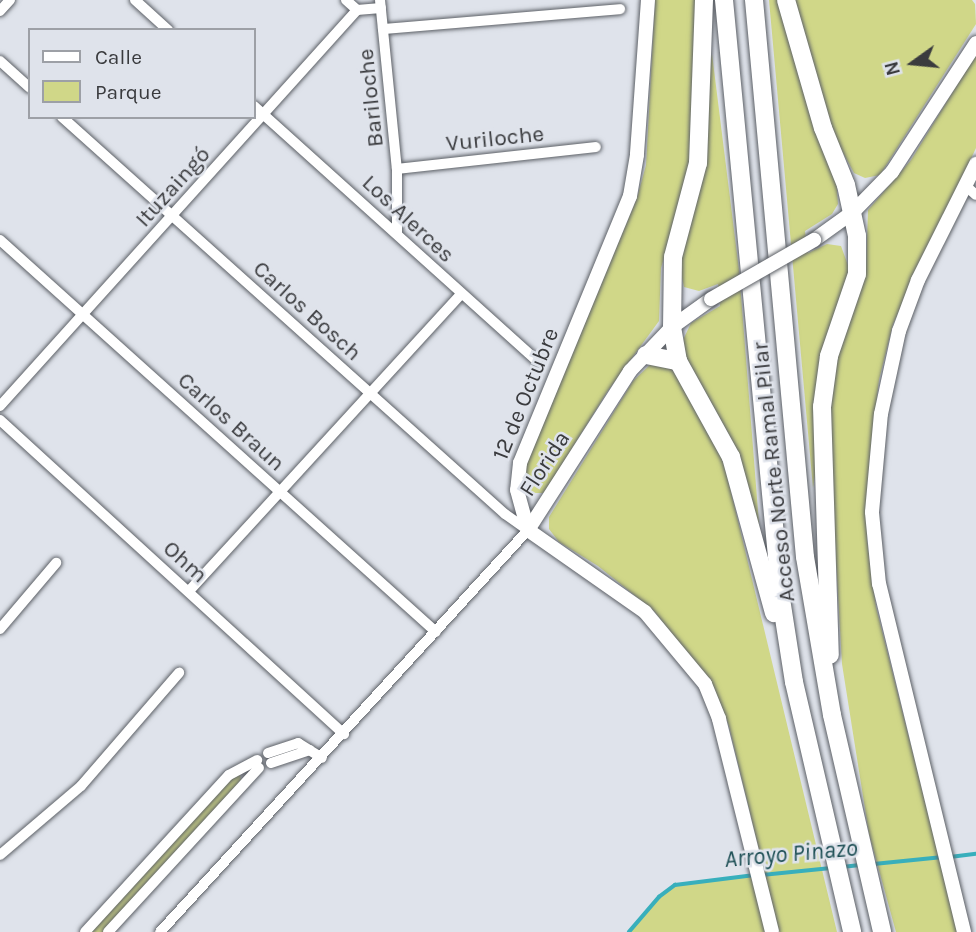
<!DOCTYPE html>
<html>
<head>
<meta charset="utf-8">
<style>
  body { margin:0 }
  #map { position:relative; width:976px; height:932px; overflow:hidden; background:#dfe3eb; font-family:Karla,sans-serif }
  div>[style] { position:absolute }
  [style*='--x'] { left:calc(var(--x)*1px); top:calc(var(--y)*1px); width:calc(var(--w)*1px); rotate:calc(var(--a)*1deg) }
  .green>* { inset:0; background:#d0d788 }
  .stream>* { height:3.5px; margin:-1.75px; padding:0 1.75px; transform-origin:1.75px; border-radius:1.75px; background:#38afbc }
  .roads { filter:drop-shadow(0 0 2px #5c6066) drop-shadow(0 0 2px #5c6066) }
  .street>* { height:10px; margin:-5px; padding:0 5px; transform-origin:5px; border-radius:5px; background:#fff }
  .secondary>* { height:14px; margin:-7px; padding:0 7px; transform-origin:7px; border-radius:7px; background:#fff }
  .highway>* { height:18px; margin:-9px; padding:0 9px; transform-origin:9px; border-radius:9px; background:#fff }
  .bridges { filter:drop-shadow(0 0 2px #5c6066) drop-shadow(0 0 2px #5c6066) }
  .secondary-bridge>* { height:14px; margin:-7px; padding:0 7px; transform-origin:7px; border-radius:7px; background:#fff }
  span { translate:-50% -50%; white-space:nowrap; text-align:center; line-height:1.15; -webkit-text-stroke:5px #dfe3eb; paint-order:stroke }
  .street-label { font-size:23px; color:#3a3b3e }
  .water-label { font-size:24px; color:#1c4e54; font-style:italic }
  .legend { position:absolute; left:28px; top:28px; width:228px; height:91px; box-sizing:border-box; background:#dfe3eb; border:2px solid #9da0a6; margin:0; padding:9px 12px; list-style:none; font-size:21px; color:#3a3b3e }
  .legend li { display:flex; align-items:center; gap:14px; height:35px }
  .legend b { width:35px; border:2px solid #9da0a6 }
  .north { position:absolute; left:878px; top:28px; width:70px; height:70px; -webkit-text-stroke:5px #dfe3eb; paint-order:stroke; rotate:255deg; font-size:19px; font-weight:700; line-height:28px; text-align:center; color:#3a3b3e }
  .north::after { content:''; display:block; margin:auto; width:24px; height:32px; background:#3a3b3e; clip-path:polygon(50% 0,100% 100%,50% 72%,0 100%) }
</style>
</head>
<body>
<div id="map">
  <div class="green">
    <div style="clip-path:polygon(655px 0,700px 0,688px 178px,661px 268px,659px 321px,607px 392px,548px 487px,543px 493px,530px 493px,523px 484px,523px 473px,637px 198px,646px 165px)"></div>
    <div style="clip-path:polygon(769px 0,779px 0,836px 178px,838px 204px,832px 214px,805px 231px,808px 253px,827px 244px,841px 246px,849px 268px,813px 488px)"></div>
    <div style="clip-path:polygon(793px 0,972px 0,975px 4px,976px 24px,880px 175px,865px 178px,854px 173px,834px 136px)"></div>
    <div style="clip-path:polygon(712px 54px,739px 270px,761px 549px,729px 435px,686px 357px,683px 340px,691px 323px,720px 306px,718px 284px,699px 291px,684px 287px,678px 260px)"></div>
    <div style="clip-path:polygon(976px 54px,976px 148px,893px 324px,879px 380px,870px 458px,867px 539px,876px 607px,958px 932px,896px 932px,869px 834px,842px 664px,828px 421px,836px 357px,866px 270px,868px 210px,911px 160px)"></div>
    <div style="clip-path:polygon(652px 363px,674px 368px,715px 439px,725px 467px,837px 932px,779px 932px,729px 726px,714px 688px,654px 611px,598px 566px,559px 542px,549px 529px,549px 517px,633px 381px)"></div>
    <div style="clip-path:polygon(235px 774px,240px 774px,241px 780px,103px 932px,91px 932px)"></div>
    <div style="clip-path:polygon(756px 876px,772px 932px,629px 932px,659px 897px,675px 885px)"></div>
  </div>
  <div class="stream">
    <div style="--x:950;--y:857;--w:26;--a:-7"></div>
    <div style="--x:874;--y:864;--w:69;--a:-5.8"></div>
    <div style="--x:842;--y:867;--w:20;--a:-6"></div>
    <div style="--x:762;--y:875;--w:69;--a:-5.8"></div>
    <div style="--x:629;--y:932;--w:46;--a:-49.4"></div>
    <div style="--x:659;--y:897;--w:20;--a:-37"></div>
    <div style="--x:675;--y:885;--w:80;--a:-7.2"></div>
  </div>
  <div class="roads">
    <div class="street">
      <div style="--x:135;--y:0;--w:45;--a:42.3"></div>
      <div style="--x:346;--y:0;--w:15;--a:42"></div>
      <div style="--x:380;--y:0;--w:170;--a:84.3"></div>
      <div style="--x:397;--y:169;--w:65;--a:90"></div>
      <div style="--x:0;--y:11;--w:15;--a:-48"></div>
      <div style="--x:383;--y:29;--w:238;--a:-4.8"></div>
      <div style="--x:0;--y:61;--w:40;--a:42"></div>
      <div style="--x:254;--y:106;--w:380;--a:42"></div>
      <div style="--x:62;--y:117;--w:595;--a:41.87"></div>
      <div style="--x:505;--y:514;--w:28;--a:35"></div>
      <div style="--x:528;--y:530;--w:545;--a:132.47"></div>
      <div style="--x:397;--y:169;--w:200;--a:-6.3"></div>
      <div style="--x:966;--y:186;--w:13;--a:42"></div>
      <div style="--x:0;--y:240;--w:586;--a:41.96"></div>
      <div style="--x:0;--y:406;--w:533;--a:-47.96"></div>
      <div style="--x:357;--y:10;--w:24;--a:-5"></div>
      <div style="--x:0;--y:420;--w:466;--a:42.4"></div>
      <div style="--x:189;--y:591;--w:403;--a:-47.5"></div>
      <div style="--x:0;--y:629;--w:87;--a:-49.7"></div>
      <div style="--x:268;--y:753;--w:32;--a:-18"></div>
      <div style="--x:298;--y:743;--w:28;--a:32"></div>
      <div style="--x:271;--y:763;--w:41;--a:-18.4"></div>
      <div style="--x:0;--y:855;--w:106;--a:-40.4"></div>
      <div style="--x:81;--y:786;--w:150;--a:-49.1"></div>
      <div style="--x:85;--y:932;--w:213;--a:-47.5"></div>
      <div style="--x:229;--y:775;--w:32;--a:-28"></div>
      <div style="--x:108;--y:932;--w:223;--a:-47.4"></div>
    </div>
    <div class="secondary">
      <div style="--x:648;--y:0;--w:155;--a:94.1"></div>
      <div style="--x:637;--y:155;--w:42;--a:99.7"></div>
      <div style="--x:630;--y:196;--w:289;--a:112.4"></div>
      <div style="--x:520;--y:463;--w:27;--a:96"></div>
      <div style="--x:517;--y:490;--w:41;--a:74.6"></div>
      <div style="--x:528;--y:530;--w:143;--a:35"></div>
      <div style="--x:645;--y:612;--w:94;--a:50.2"></div>
      <div style="--x:705;--y:684;--w:38;--a:68"></div>
      <div style="--x:719;--y:719;--w:219;--a:76"></div>
      <div style="--x:814;--y:240;--w:48;--a:-35.7"></div>
      <div style="--x:853;--y:212;--w:56;--a:-45.7"></div>
      <div style="--x:892;--y:172;--w:154;--a:-56.9"></div>
      <div style="--x:528;--y:530;--w:189;--a:-57.3"></div>
      <div style="--x:630;--y:371;--w:61;--a:-46.3"></div>
      <div style="--x:672;--y:327;--w:48;--a:-35.7"></div>
      <div style="--x:964;--y:932;--w:358;--a:-103.7"></div>
      <div style="--x:879;--y:584;--w:72;--a:-95.6"></div>
      <div style="--x:872;--y:512;--w:98;--a:-84.8"></div>
      <div style="--x:881;--y:414;--w:85;--a:-77.8"></div>
      <div style="--x:899;--y:331;--w:54;--a:-69.6"></div>
      <div style="--x:918;--y:280;--w:130;--a:-63.4"></div>
    </div>
    <div class="highway">
      <div style="--x:704;--y:0;--w:163;--a:92.1"></div>
      <div style="--x:698;--y:163;--w:97;--a:104.9"></div>
      <div style="--x:673;--y:257;--w:70;--a:90.8"></div>
      <div style="--x:672;--y:327;--w:35;--a:80"></div>
      <div style="--x:678;--y:361;--w:110;--a:61.1"></div>
      <div style="--x:731;--y:457;--w:162;--a:74.6"></div>
      <div style="--x:724;--y:0;--w:602;--a:84.56"></div>
      <div style="--x:781;--y:599;--w:84;--a:81.1"></div>
      <div style="--x:794;--y:682;--w:257;--a:76.9"></div>
      <div style="--x:754;--y:0;--w:559;--a:84.77"></div>
      <div style="--x:805;--y:557;--w:160;--a:80.3"></div>
      <div style="--x:832;--y:715;--w:223;--a:77"></div>
      <div style="--x:786;--y:0;--w:133;--a:73.9"></div>
      <div style="--x:823;--y:128;--w:61;--a:68"></div>
      <div style="--x:846;--y:185;--w:52;--a:77.8"></div>
      <div style="--x:857;--y:236;--w:38;--a:90"></div>
      <div style="--x:857;--y:274;--w:87;--a:108.9"></div>
      <div style="--x:829;--y:356;--w:51;--a:97.8"></div>
      <div style="--x:822;--y:407;--w:248;--a:88.2"></div>
      <div style="--x:646;--y:355;--w:33;--a:11"></div>
    </div>
  </div>
  <div class="bridges">
    <div class="secondary-bridge">
      <div style="--x:711;--y:299;--w:119;--a:-29.8"></div>
    </div>
  </div>
  <div class="street-label">
    <span style="left:371px;top:98px;rotate:-96deg">Bariloche</span>
    <span style="left:495px;top:139px;rotate:-6deg">Vuriloche</span>
    <span style="left:173px;top:187px;rotate:-48deg">Ituzaingó</span>
    <span style="left:408px;top:219px;rotate:43deg">Los Alerces</span>
    <span style="left:307px;top:311px;rotate:42deg">Carlos Bosch</span>
    <span style="left:526px;top:394px;rotate:-68deg">12 de Octubre</span>
    <span style="left:231px;top:422px;rotate:42deg">Carlos Braun</span>
    <span style="left:545px;top:464px;rotate:-57deg">Florida</span>
    <span style="left:774px;top:472px;rotate:-96deg">Acceso Norte Ramal Pilar</span>
    <span style="left:185px;top:562px;rotate:42deg">Ohm</span>
  </div>
  <div class="water-label">
    <span style="left:791px;top:854px;rotate:-5deg">Arroyo Pinazo</span>
  </div>
  <ul class="legend">
  <li><b style="height:9px;background:#fff"></b>Calle</li>
  <li><b style="height:19px;background:#d0d788"></b>Parque</li>
  </ul>
  <div class="north">N</div>
</div>
</body>
</html>
